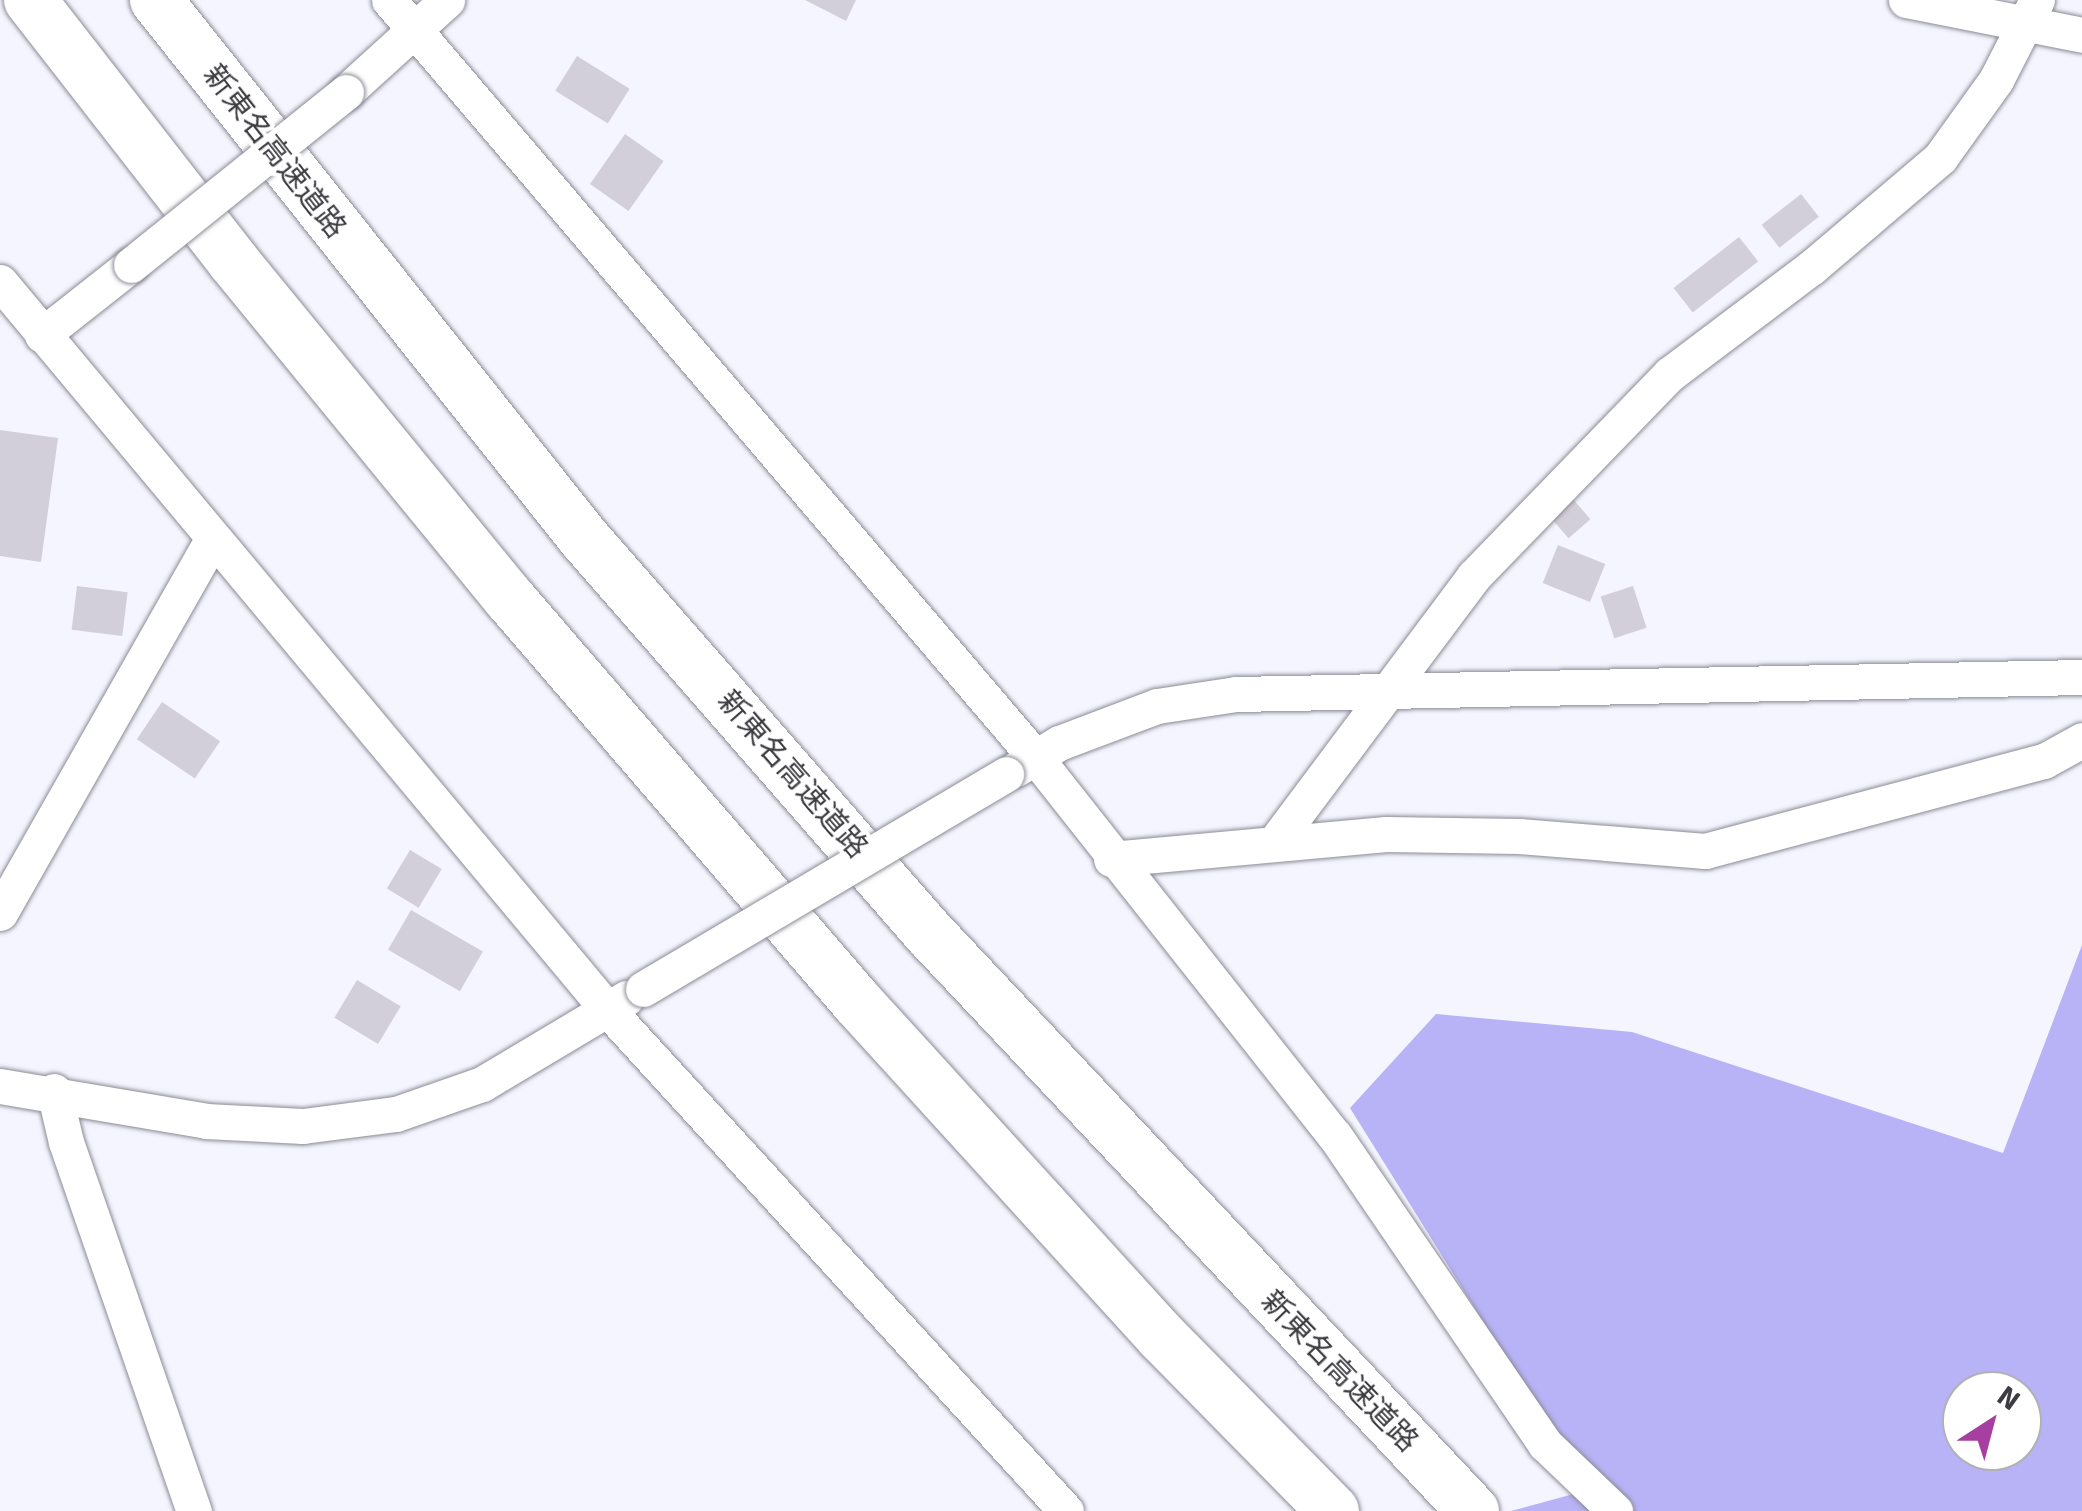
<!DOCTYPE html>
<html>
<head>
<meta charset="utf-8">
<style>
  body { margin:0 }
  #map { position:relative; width:2082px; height:1511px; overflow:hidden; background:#f5f5ff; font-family:Signika,"Noto Sans JP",sans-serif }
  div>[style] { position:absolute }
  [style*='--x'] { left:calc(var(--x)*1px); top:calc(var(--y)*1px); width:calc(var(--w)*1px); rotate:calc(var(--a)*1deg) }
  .forest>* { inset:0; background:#b7b3f6 }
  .building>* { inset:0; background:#d3cfda; transform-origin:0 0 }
  .roads { filter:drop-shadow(0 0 2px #8b8b96) drop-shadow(0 0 2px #8b8b96) }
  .minor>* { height:35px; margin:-17.5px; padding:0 17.5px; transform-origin:17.5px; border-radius:17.5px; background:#fff }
  .highway>* { height:52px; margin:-26px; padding:0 26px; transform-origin:26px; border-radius:26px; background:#fff }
  .bridges { filter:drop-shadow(0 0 2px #8b8b96) drop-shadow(0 0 2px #8b8b96) }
  .minor-bridge>* { height:35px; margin:-17.5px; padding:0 17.5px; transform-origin:17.5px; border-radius:17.5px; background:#fff }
  span { translate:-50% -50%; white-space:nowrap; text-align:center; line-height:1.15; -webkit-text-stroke:8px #fff; paint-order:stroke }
  .street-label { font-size:30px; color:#3c3c41 }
  .north { position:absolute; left:1942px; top:1371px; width:100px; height:100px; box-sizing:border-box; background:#fff; border:2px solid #b1b1b3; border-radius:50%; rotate:36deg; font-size:28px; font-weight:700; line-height:40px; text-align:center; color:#3c3c41 }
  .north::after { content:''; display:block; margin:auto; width:35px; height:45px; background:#a73fa1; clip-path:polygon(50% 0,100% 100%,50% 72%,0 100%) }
</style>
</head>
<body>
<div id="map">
  <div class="forest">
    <div style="clip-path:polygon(evenodd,2082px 945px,2082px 1511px,1511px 1511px,1588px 1490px,1350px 1108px,1436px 1014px,1632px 1032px,2003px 1153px,2082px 945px,1962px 1391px,2022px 1391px,2022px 1451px,1962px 1451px,1962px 1391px)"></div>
  </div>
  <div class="building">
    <div style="clip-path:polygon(805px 0,856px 0,846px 21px)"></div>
    <div style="left:577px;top:56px;width:62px;height:41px;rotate:32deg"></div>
    <div style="left:625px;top:134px;width:47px;height:61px;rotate:35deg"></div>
    <div style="left:1801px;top:194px;width:29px;height:50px;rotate:52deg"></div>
    <div style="left:1739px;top:237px;width:31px;height:83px;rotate:52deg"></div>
    <div style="clip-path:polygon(0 430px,58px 438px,41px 562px,0 556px)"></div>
    <div style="left:1572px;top:498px;width:28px;height:29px;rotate:49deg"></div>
    <div style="left:1558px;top:545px;width:51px;height:41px;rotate:22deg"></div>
    <div style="left:77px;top:586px;width:51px;height:44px;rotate:7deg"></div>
    <div style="left:1633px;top:586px;width:44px;height:34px;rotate:72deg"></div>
    <div style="left:162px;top:702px;width:70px;height:45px;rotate:34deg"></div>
    <div style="left:410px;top:850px;width:37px;height:45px;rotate:31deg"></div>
    <div style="left:411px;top:910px;width:83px;height:46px;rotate:30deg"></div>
    <div style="left:357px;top:980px;width:51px;height:44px;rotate:31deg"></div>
  </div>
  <div class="roads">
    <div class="minor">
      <div style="--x:389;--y:0;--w:997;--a:49.52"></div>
      <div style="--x:1036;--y:758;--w:482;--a:51.7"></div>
      <div style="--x:1335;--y:1136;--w:373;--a:55.7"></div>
      <div style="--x:1545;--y:1444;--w:97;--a:43.7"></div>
      <div style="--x:1906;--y:0;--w:179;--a:11.2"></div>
      <div style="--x:346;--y:92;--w:137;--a:-42.3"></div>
      <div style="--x:0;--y:282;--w:947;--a:50.14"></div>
      <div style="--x:607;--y:1009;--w:680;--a:47.56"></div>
      <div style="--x:42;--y:335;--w:113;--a:-38.2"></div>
      <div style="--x:1016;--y:769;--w:50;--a:-31.2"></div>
      <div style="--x:1059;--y:743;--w:105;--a:-20.7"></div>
      <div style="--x:1157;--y:706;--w:80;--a:-8.6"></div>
      <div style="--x:1236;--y:694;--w:846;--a:-1.15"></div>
      <div style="--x:1275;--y:842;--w:332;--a:-53.2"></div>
      <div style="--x:1474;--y:576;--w:281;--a:-45.9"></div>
      <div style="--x:1670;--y:374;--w:178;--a:-37"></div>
      <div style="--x:1812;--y:267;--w:168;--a:-40.4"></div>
      <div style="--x:1940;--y:158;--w:96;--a:-54.3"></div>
      <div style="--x:1996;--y:80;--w:90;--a:-62.9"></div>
      <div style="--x:1111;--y:859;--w:276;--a:-5.2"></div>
      <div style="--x:1386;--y:834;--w:133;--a:0.9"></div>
      <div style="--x:1519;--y:836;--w:187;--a:4.6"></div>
      <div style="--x:1705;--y:851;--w:351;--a:-14.9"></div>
      <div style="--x:2044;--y:761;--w:43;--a:-28.9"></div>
      <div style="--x:0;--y:913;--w:427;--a:-60.4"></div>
      <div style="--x:0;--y:1086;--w:209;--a:9.6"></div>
      <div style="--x:206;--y:1121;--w:97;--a:3"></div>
      <div style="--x:303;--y:1126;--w:94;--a:-7.4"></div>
      <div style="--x:396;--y:1114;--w:91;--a:-19.2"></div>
      <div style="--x:482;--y:1084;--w:168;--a:-30.8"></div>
      <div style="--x:54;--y:1091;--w:52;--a:76.8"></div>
      <div style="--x:66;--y:1142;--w:391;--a:70.9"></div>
    </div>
    <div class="highway">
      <div style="--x:30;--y:0;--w:331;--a:52.1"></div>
      <div style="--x:233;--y:261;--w:436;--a:50.7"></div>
      <div style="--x:509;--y:598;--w:533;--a:49.26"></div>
      <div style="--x:857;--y:1002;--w:453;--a:47.7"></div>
      <div style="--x:1162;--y:1337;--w:244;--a:45.5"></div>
      <div style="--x:156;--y:0;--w:686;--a:51.51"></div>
      <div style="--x:583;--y:537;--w:526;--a:48.86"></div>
      <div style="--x:929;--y:933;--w:794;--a:46.74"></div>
    </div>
  </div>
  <div class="bridges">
    <div class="minor-bridge">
      <div style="--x:131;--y:265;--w:276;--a:-38.8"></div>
      <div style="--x:643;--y:989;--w:422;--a:-30.6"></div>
    </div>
  </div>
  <div class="street-label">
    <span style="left:274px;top:152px;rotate:52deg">新東名高速道路</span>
    <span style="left:792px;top:775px;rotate:49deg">新東名高速道路</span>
    <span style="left:1339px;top:1372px;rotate:46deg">新東名高速道路</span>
  </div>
  <div class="north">N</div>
</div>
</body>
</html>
